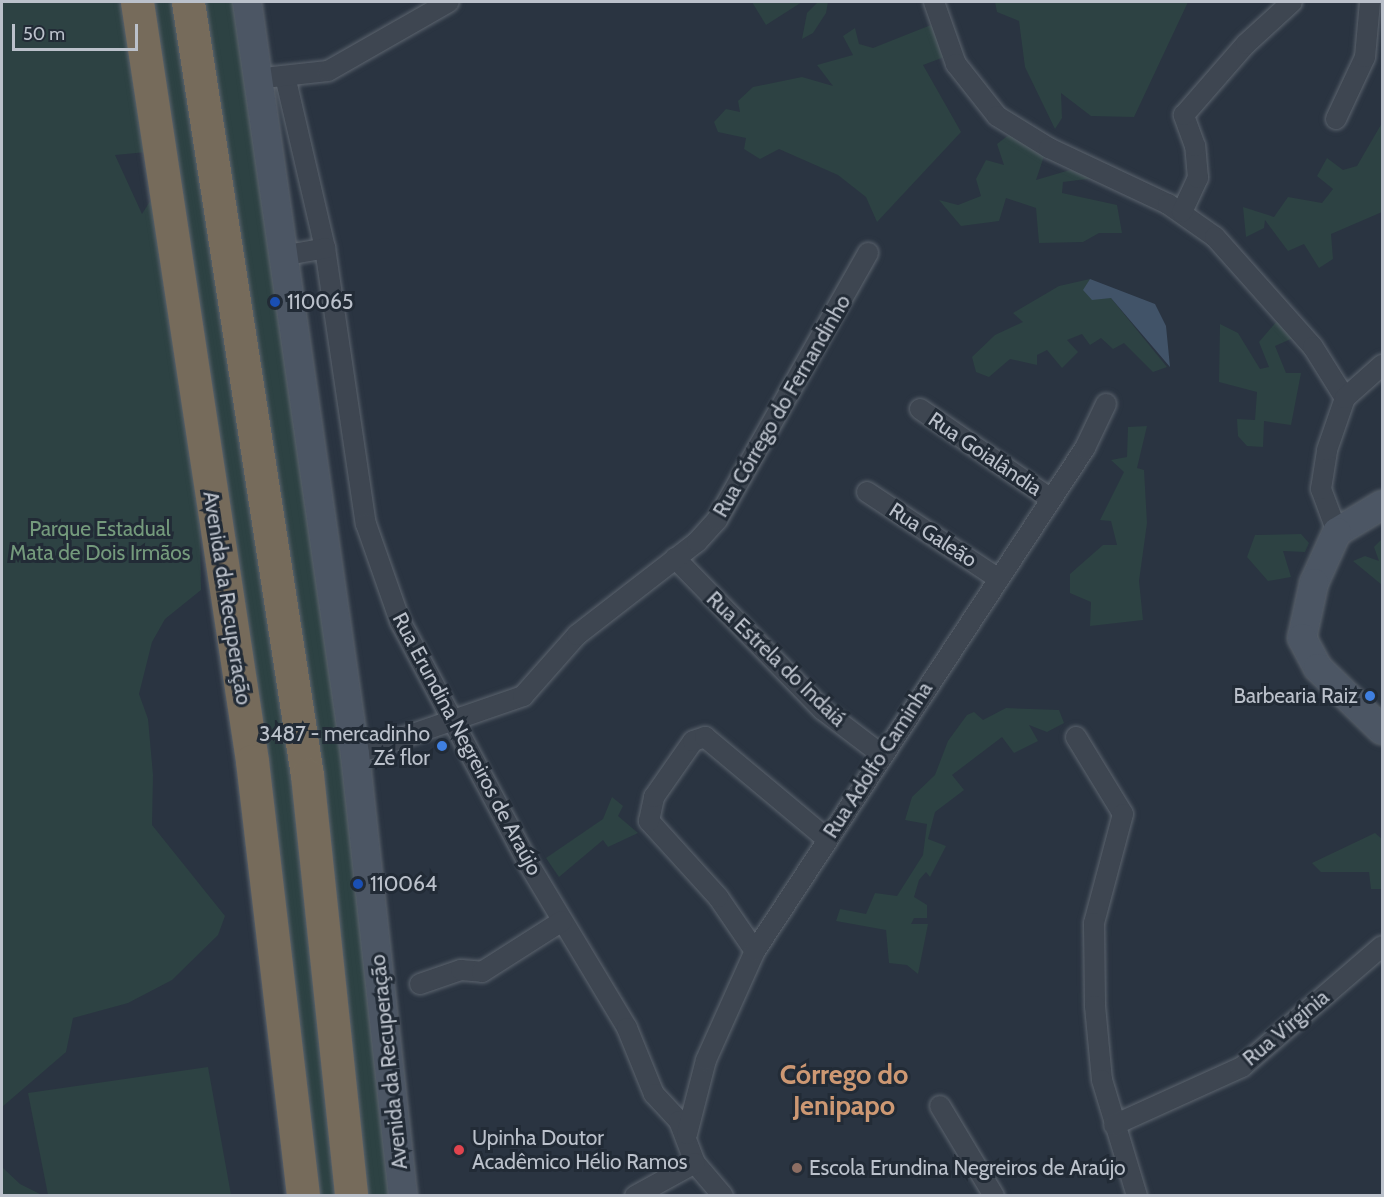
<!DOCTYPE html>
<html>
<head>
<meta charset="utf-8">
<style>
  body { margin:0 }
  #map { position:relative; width:1384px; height:1197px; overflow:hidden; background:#2a3441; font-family:Cabin,sans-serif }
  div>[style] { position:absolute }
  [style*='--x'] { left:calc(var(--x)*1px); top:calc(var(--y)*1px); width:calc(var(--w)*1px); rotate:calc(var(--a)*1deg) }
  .green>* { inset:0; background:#2d4243 }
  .water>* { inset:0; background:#415368 }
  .roads { filter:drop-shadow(0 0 2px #5c646e) drop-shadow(0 0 2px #5c646e) }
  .street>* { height:20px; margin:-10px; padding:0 10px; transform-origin:10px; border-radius:10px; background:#3e4651 }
  .secondary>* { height:28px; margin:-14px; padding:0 14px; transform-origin:14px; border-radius:14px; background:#4c5664 }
  .highway>* { height:33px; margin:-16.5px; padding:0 16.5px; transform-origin:16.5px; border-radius:16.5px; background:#766b5b }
  .dots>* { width:16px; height:16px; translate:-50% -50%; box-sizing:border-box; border:3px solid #222b36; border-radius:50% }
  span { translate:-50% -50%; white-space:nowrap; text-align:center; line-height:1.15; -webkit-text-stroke:6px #222b36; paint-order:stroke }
  .poi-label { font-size:21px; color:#bbc1cb }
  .left { translate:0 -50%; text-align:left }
  .right { translate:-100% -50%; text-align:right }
  .street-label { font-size:21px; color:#bbc1cb }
  .park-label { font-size:21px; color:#749a7c }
  .district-label { font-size:27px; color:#cd9873; font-weight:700 }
  .frame { position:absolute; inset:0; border:3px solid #bbc1cb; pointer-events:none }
  .scale { position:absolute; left:12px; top:24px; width:126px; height:27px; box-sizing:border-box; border:3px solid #bbc1cb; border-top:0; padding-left:8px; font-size:18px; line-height:21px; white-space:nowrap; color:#bbc1cb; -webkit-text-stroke:4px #222b36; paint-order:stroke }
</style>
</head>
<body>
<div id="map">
  <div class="green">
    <div style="clip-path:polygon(2px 2px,120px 2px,147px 152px,115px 155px,142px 214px,154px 195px,185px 386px,200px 528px,201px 590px,165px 619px,152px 642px,139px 694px,148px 719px,153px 775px,152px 825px,225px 916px,218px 935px,172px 980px,128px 1003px,73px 1018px,66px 1052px,2px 1107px)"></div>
    <div style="clip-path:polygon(148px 2px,178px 2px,302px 803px,343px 1195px,312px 1195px)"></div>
    <div style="clip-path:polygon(204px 2px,237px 2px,310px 494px,393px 1195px,364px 1195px)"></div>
    <div style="clip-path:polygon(752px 2px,802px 2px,766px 25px)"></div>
    <div style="clip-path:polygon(818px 2px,828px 2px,826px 13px,813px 33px,802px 39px,807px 13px)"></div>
    <div style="clip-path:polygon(995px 2px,1188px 2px,1134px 117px,1091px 116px,1061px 93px,1062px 118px,1055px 129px,1025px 67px,1019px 21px,997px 12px)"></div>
    <div style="clip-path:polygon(931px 25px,947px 56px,923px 65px,961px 132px,877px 222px,866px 197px,838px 175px,779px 149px,760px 159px,744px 149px,746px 138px,718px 132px,714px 122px,726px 109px,740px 112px,738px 101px,753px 87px,802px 77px,833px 86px,817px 65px,853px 55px,843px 36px,855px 28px,859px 44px,873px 48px)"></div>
    <div style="clip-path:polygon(1382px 123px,1382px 212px,1331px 234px,1333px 259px,1319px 268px,1304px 244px,1288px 251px,1265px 220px,1264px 228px,1246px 237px,1243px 207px,1274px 217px,1288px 197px,1322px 203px,1333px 189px,1317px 176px,1327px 158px,1343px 170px,1357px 166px)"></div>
    <div style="clip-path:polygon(1010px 134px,1045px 153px,1036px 180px,1070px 170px,1095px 178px,1063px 182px,1062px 193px,1117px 205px,1122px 233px,1099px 233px,1083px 242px,1039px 243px,1036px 208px,1006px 198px,999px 221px,961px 226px,939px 200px,958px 205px,981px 196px,976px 179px,986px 160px,1004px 165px,997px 144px)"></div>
    <div style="clip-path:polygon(1090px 279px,1084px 290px,1111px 298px,1167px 367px,1153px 372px,1124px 343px,1113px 349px,1101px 338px,1090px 345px,1082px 334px,1067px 340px,1078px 352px,1062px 368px,1047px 350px,1037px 355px,1037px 365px,1010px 359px,989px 377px,976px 372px,972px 357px,995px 335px,1023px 322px,1013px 313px,1059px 286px)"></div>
    <div style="clip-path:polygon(1277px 321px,1293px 338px,1275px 346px,1286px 373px,1301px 373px,1291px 425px,1264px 421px,1263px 447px,1247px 446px,1238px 436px,1237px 419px,1255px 420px,1257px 392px,1219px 382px,1220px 324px,1238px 333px,1260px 369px,1269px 367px,1259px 342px)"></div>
    <div style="clip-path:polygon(1147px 426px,1137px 468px,1144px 470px,1147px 523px,1139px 581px,1143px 620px,1090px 626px,1091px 602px,1070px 593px,1070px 574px,1103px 545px,1117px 545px,1111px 521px,1100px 520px,1124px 472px,1111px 460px,1127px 457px,1128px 427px)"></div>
    <div style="clip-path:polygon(1301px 534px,1309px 543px,1305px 552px,1283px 551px,1291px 577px,1268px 581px,1247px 557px,1255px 535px)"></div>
    <div style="clip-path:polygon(1382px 539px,1382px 585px,1353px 561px,1365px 556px,1379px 561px,1374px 547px)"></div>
    <div style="clip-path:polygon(1006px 708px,1059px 710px,1064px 723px,1047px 732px,1029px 725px,1038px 741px,1014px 753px,1002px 737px,952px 775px,964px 790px,935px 812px,928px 839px,946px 846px,930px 877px,926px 872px,919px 880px,914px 897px,927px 905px,927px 918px,914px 918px,911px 924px,928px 924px,918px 974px,907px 965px,889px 963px,886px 930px,836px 921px,840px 909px,866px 914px,875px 893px,897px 896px,923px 855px,927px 824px,905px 820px,912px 797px,935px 775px,948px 741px,967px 715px,974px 712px,983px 720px)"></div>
    <div style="clip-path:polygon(612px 797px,623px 806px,618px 816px,638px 833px,608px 847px,603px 840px,559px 877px,546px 858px,603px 819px)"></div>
    <div style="clip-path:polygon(1375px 833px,1382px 839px,1382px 889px,1371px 889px,1369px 872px,1321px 872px,1312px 863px)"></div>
    <div style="clip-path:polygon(208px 1067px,231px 1195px,48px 1195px,28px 1093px)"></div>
    <div style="clip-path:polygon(2px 1167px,20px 1184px,42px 1195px,2px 1195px)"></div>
  </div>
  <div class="water">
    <div style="clip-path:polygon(1090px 279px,1155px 304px,1166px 326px,1170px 367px,1111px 298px,1092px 300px,1083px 290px)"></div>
  </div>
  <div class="roads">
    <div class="street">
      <div style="--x:934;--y:2;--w:66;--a:70.5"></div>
      <div style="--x:956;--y:64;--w:66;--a:51.7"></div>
      <div style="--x:997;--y:116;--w:61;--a:31.6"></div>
      <div style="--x:1049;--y:148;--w:132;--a:25.2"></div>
      <div style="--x:1168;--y:204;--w:57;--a:35.1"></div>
      <div style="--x:1215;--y:237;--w:147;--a:48.3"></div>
      <div style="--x:1313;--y:347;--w:60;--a:57.9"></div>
      <div style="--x:285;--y:76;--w:177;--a:76.9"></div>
      <div style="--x:325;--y:248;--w:279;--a:81.6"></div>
      <div style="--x:366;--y:524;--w:103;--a:70.7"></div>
      <div style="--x:400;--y:621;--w:274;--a:62.1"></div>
      <div style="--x:528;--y:863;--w:192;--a:59"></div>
      <div style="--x:627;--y:1028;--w:71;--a:67.8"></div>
      <div style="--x:654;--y:1094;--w:37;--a:47"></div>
      <div style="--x:679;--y:1121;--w:45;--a:69.1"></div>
      <div style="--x:695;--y:1163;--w:43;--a:49.7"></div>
      <div style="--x:273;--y:77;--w:55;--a:-6.2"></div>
      <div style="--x:328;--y:71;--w:139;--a:-29.7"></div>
      <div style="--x:1336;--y:119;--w:68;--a:-64.9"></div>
      <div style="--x:1365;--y:57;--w:55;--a:-84.8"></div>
      <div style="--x:1182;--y:212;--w:38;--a:-65"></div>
      <div style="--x:1198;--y:178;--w:32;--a:-95"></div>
      <div style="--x:1195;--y:146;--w:33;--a:-110"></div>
      <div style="--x:1184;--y:115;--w:94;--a:-48.9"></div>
      <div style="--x:1246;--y:44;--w:62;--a:-42.4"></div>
      <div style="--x:287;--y:255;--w:39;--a:-10"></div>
      <div style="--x:920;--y:409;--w:159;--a:34.5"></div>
      <div style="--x:867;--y:492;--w:158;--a:33.4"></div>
      <div style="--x:1337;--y:532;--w:46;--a:-110.4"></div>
      <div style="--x:1321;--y:489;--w:39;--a:-81"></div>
      <div style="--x:1327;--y:450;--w:55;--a:-70.9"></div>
      <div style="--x:1345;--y:398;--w:50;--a:-41.7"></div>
      <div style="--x:675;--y:558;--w:212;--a:45.8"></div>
      <div style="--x:823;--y:710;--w:74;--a:37.3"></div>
      <div style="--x:1076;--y:737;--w:90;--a:58.6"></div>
      <div style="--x:1123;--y:814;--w:113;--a:104.9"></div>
      <div style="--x:1094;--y:923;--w:83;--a:89.3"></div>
      <div style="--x:1095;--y:1006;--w:74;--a:84.6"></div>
      <div style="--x:1102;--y:1080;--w:121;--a:73.2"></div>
      <div style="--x:355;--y:754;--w:178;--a:-19"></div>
      <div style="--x:523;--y:696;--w:81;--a:-48.5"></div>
      <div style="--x:577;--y:635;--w:152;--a:-37.8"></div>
      <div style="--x:697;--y:542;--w:30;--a:-48"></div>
      <div style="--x:717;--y:520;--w:307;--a:-60.5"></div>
      <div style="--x:755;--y:951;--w:65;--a:-124.4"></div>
      <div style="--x:718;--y:897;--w:103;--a:-132.2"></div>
      <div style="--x:649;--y:821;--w:25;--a:-78"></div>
      <div style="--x:654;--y:797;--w:68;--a:-55.1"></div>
      <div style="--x:693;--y:741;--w:13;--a:-18"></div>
      <div style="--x:705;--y:737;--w:159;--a:39.9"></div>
      <div style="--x:420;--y:984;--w:43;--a:-18.9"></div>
      <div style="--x:461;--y:970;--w:21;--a:5"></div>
      <div style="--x:482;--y:972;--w:95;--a:-32.5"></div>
      <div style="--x:940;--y:1106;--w:105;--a:59"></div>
      <div style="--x:1114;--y:1125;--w:141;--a:-24.4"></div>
      <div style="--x:1242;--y:1067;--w:185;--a:-40.8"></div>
      <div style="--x:687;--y:1134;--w:76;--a:-75.6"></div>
      <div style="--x:706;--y:1060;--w:120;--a:-65.8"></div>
      <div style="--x:755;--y:951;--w:602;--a:-56.73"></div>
      <div style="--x:1085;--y:448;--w:49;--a:-64.5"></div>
      <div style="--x:635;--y:1196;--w:68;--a:-28.8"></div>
    </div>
    <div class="secondary">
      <div style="--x:247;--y:2;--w:760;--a:81.83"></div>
      <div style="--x:355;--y:754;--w:445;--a:83.8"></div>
      <div style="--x:1382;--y:505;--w:52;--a:149"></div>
      <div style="--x:1337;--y:532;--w:56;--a:114.3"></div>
      <div style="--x:1314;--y:583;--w:56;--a:102.3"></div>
      <div style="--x:1302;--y:638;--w:34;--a:62"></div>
      <div style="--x:1318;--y:668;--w:89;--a:44.1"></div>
    </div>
    <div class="highway">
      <div style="--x:137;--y:2;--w:768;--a:81.38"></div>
      <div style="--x:252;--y:761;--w:438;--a:83.3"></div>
      <div style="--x:188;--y:2;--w:782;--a:81.25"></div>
      <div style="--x:307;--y:775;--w:423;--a:84"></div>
    </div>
  </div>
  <div class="dots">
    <div style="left:275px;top:302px;background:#1a4fb4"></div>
    <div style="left:1370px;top:696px;background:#3f7fe0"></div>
    <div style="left:442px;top:746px;background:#3f7fe0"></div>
    <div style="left:358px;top:884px;background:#1a4fb4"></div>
    <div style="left:459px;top:1150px;background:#e0444e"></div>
    <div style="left:797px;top:1168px;background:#8d6e63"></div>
  </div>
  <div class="poi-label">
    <span class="left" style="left:287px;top:302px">110065</span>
    <span class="right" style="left:1358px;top:696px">Barbearia Raiz</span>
    <span class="right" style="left:430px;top:746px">3487 - mercadinho<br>Zé flor</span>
    <span class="left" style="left:370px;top:884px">110064</span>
    <span class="left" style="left:472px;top:1150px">Upinha Doutor<br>Acadêmico Hélio Ramos</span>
    <span class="left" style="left:809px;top:1168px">Escola Erundina Negreiros de Araújo</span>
  </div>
  <div class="street-label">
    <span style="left:782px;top:406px;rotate:-60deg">Rua Córrego do Fernandinho</span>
    <span style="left:985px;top:454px;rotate:34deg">Rua Goialândia</span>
    <span style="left:933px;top:535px;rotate:33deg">Rua Galeão</span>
    <span style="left:227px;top:598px;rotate:81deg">Avenida da Recuperação</span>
    <span style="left:776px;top:659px;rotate:44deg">Rua Estrela do Indaiá</span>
    <span style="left:467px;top:744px;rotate:62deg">Rua Erundina Negreiros de Araújo</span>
    <span style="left:878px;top:760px;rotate:-57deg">Rua Adolfo Caminha</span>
    <span style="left:1286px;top:1028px;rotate:-40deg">Rua Virgínia</span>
    <span style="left:389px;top:1062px;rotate:-96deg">Avenida da Recuperação</span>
  </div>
  <div class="park-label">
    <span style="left:100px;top:541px">Parque Estadual<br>Mata de Dois Irmãos</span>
  </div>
  <div class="district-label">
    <span style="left:844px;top:1090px">Córrego do<br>Jenipapo</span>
  </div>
  <div class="frame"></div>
  <div class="scale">50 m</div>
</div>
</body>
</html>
